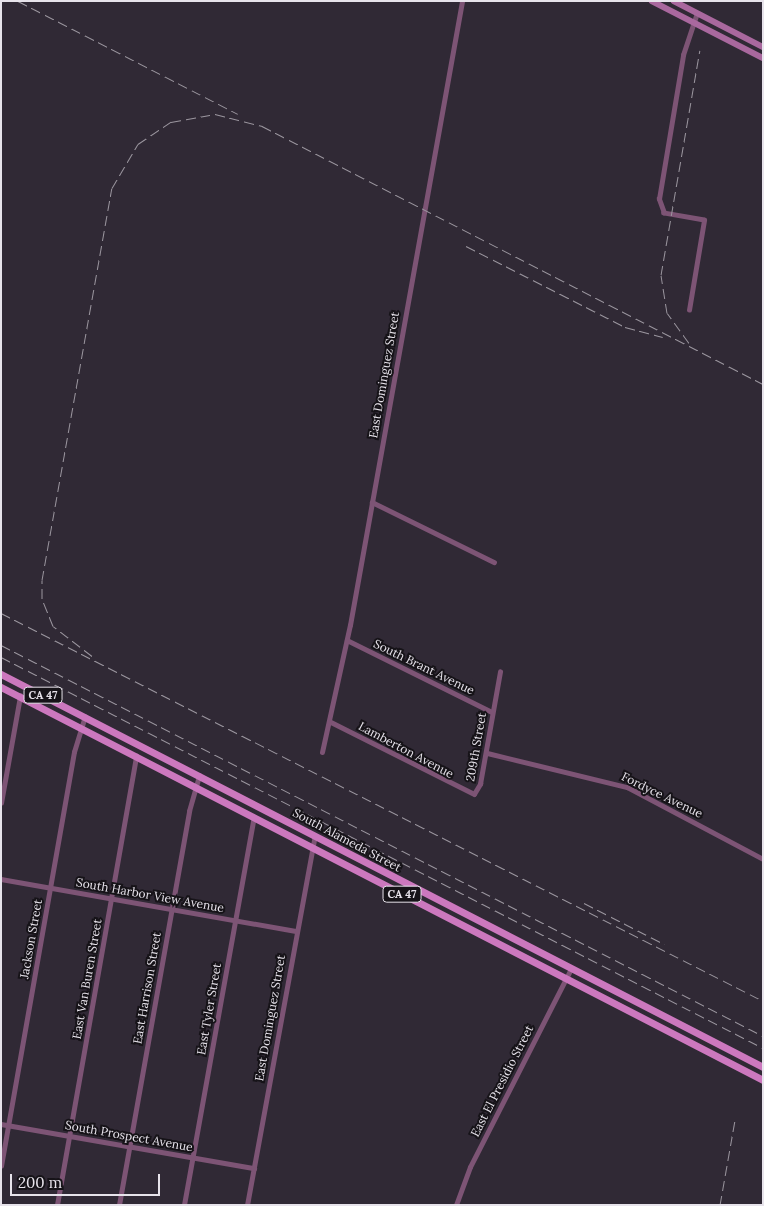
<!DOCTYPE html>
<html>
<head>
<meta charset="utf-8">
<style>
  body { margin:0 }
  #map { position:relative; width:764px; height:1206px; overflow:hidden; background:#302935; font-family:Lora,serif }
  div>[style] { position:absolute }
  .minor>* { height:4.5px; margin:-2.25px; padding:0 2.25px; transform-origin:2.25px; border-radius:2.25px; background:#7d5475 }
  .tertiary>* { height:5px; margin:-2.5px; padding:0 2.5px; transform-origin:2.5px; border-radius:2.5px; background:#7d5475 }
  .secondary>* { height:5.5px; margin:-2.75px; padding:0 2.75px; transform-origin:2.75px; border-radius:2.75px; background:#a9689e }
  .primary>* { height:7px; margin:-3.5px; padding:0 3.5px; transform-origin:3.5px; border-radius:3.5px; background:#cc78be }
  .rail>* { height:1px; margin-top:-0.5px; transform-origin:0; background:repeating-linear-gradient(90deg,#9b969f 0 10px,transparent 0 15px) }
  span { translate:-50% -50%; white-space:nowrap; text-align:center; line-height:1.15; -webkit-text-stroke:4px #161318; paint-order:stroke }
  .shield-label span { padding:1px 4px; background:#161318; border:1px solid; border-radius:4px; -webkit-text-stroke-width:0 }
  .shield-label { font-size:11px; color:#e7e3eb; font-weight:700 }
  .street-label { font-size:12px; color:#e7e3eb }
  .frame { position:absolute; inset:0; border:2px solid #e7e3eb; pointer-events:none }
  .scale { position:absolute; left:10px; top:1174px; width:150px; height:22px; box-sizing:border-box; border:2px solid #e7e3eb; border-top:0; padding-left:6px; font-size:15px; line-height:18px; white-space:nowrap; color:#e7e3eb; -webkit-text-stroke:4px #161318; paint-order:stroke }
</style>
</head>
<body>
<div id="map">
  <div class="minor">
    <div style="left:689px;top:310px;width:91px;rotate:-80.5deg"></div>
    <div style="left:704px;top:220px;width:41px;rotate:-170.1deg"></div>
    <div style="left:664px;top:213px;width:15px;rotate:-110deg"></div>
    <div style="left:659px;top:199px;width:146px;rotate:-80.5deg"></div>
    <div style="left:683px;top:55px;width:44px;rotate:-71.6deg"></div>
    <div style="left:372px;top:502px;width:136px;rotate:26.2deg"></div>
    <div style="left:347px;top:640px;width:162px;rotate:26.4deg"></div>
    <div style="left:331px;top:722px;width:160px;rotate:26.7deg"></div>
    <div style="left:474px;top:794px;width:12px;rotate:-59deg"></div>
    <div style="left:480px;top:784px;width:114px;rotate:-79.9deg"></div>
    <div style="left:1px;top:803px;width:109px;rotate:-79.9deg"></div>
    <div style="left:1px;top:879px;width:299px;rotate:10deg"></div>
    <div style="left:1px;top:1124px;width:257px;rotate:9.9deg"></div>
    <div style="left:1px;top:1166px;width:420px;rotate:-80deg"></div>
    <div style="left:74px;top:752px;width:37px;rotate:-73deg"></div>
    <div style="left:57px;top:1205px;width:456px;rotate:-80deg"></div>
    <div style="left:119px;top:1205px;width:400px;rotate:-79.9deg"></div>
    <div style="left:189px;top:811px;width:37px;rotate:-74deg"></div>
    <div style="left:184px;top:1205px;width:394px;rotate:-79.8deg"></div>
    <div style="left:456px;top:1205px;width:40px;rotate:-69.8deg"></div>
    <div style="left:470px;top:1167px;width:222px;rotate:-63deg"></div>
  </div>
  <div class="tertiary">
    <div style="left:322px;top:752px;width:130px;rotate:-77.6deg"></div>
    <div style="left:350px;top:625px;width:634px;rotate:-79.82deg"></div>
    <div style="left:487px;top:753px;width:144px;rotate:13.7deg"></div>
    <div style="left:627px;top:787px;width:154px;rotate:27.9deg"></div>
    <div style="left:247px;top:1205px;width:375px;rotate:-79.6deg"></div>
  </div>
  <div class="secondary">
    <div style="left:652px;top:1px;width:125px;rotate:27.2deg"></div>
    <div style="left:674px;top:1px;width:100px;rotate:27.3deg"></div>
  </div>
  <div class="primary">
    <div style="left:1px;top:674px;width:857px;rotate:27.28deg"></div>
    <div style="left:1px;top:687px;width:857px;rotate:27.28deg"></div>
  </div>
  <div class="rail">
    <div style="left:18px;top:1px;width:247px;rotate:27.2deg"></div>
    <div style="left:466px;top:246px;width:178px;rotate:27deg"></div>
    <div style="left:625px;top:327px;width:39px;rotate:15deg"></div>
    <div style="left:689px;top:343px;width:37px;rotate:-126deg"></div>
    <div style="left:667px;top:313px;width:38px;rotate:-99deg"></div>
    <div style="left:661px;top:275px;width:228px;rotate:-80.2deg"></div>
    <div style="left:1px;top:613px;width:855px;rotate:26.98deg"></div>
    <div style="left:1px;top:645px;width:856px;rotate:27.16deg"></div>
    <div style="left:92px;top:656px;width:49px;rotate:-142.4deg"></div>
    <div style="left:53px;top:626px;width:29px;rotate:-112deg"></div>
    <div style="left:42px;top:599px;width:19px;rotate:-90deg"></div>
    <div style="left:42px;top:580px;width:398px;rotate:-79.9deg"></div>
    <div style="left:112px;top:188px;width:51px;rotate:-59.4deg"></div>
    <div style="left:138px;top:144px;width:40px;rotate:-34deg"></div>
    <div style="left:171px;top:122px;width:45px;rotate:-10.3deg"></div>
    <div style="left:215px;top:114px;width:49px;rotate:14.3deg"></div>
    <div style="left:262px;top:126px;width:564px;rotate:27.25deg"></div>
    <div style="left:1px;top:657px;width:856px;rotate:27.16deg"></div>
    <div style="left:584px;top:903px;width:90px;rotate:27.1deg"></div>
    <div style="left:720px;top:1205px;width:86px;rotate:-80deg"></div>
  </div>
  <div class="shield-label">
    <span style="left:43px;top:695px">CA 47</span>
    <span style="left:402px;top:894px">CA 47</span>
  </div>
  <div class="street-label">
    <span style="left:384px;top:375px;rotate:-80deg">East Dominguez Street</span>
    <span style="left:424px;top:667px;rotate:26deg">South Brant Avenue</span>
    <span style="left:476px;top:747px;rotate:-80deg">209th Street</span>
    <span style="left:406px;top:750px;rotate:28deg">Lamberton Avenue</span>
    <span style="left:662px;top:795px;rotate:26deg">Fordyce Avenue</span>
    <span style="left:347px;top:840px;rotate:28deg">South Alameda Street</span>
    <span style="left:150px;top:895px;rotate:10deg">South Harbor View Avenue</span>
    <span style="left:31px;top:939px;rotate:-80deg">Jackson Street</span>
    <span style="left:87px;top:979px;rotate:-80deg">East Van Buren Street</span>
    <span style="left:147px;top:988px;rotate:-80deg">East Harrison Street</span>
    <span style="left:209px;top:1009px;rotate:-80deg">East Tyler Street</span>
    <span style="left:270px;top:1018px;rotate:-80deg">East Dominguez Street</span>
    <span style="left:502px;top:1081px;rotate:-63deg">East El Presidio Street</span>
    <span style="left:129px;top:1136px;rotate:10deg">South Prospect Avenue</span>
  </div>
  <div class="frame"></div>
  <div class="scale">200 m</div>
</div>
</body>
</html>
